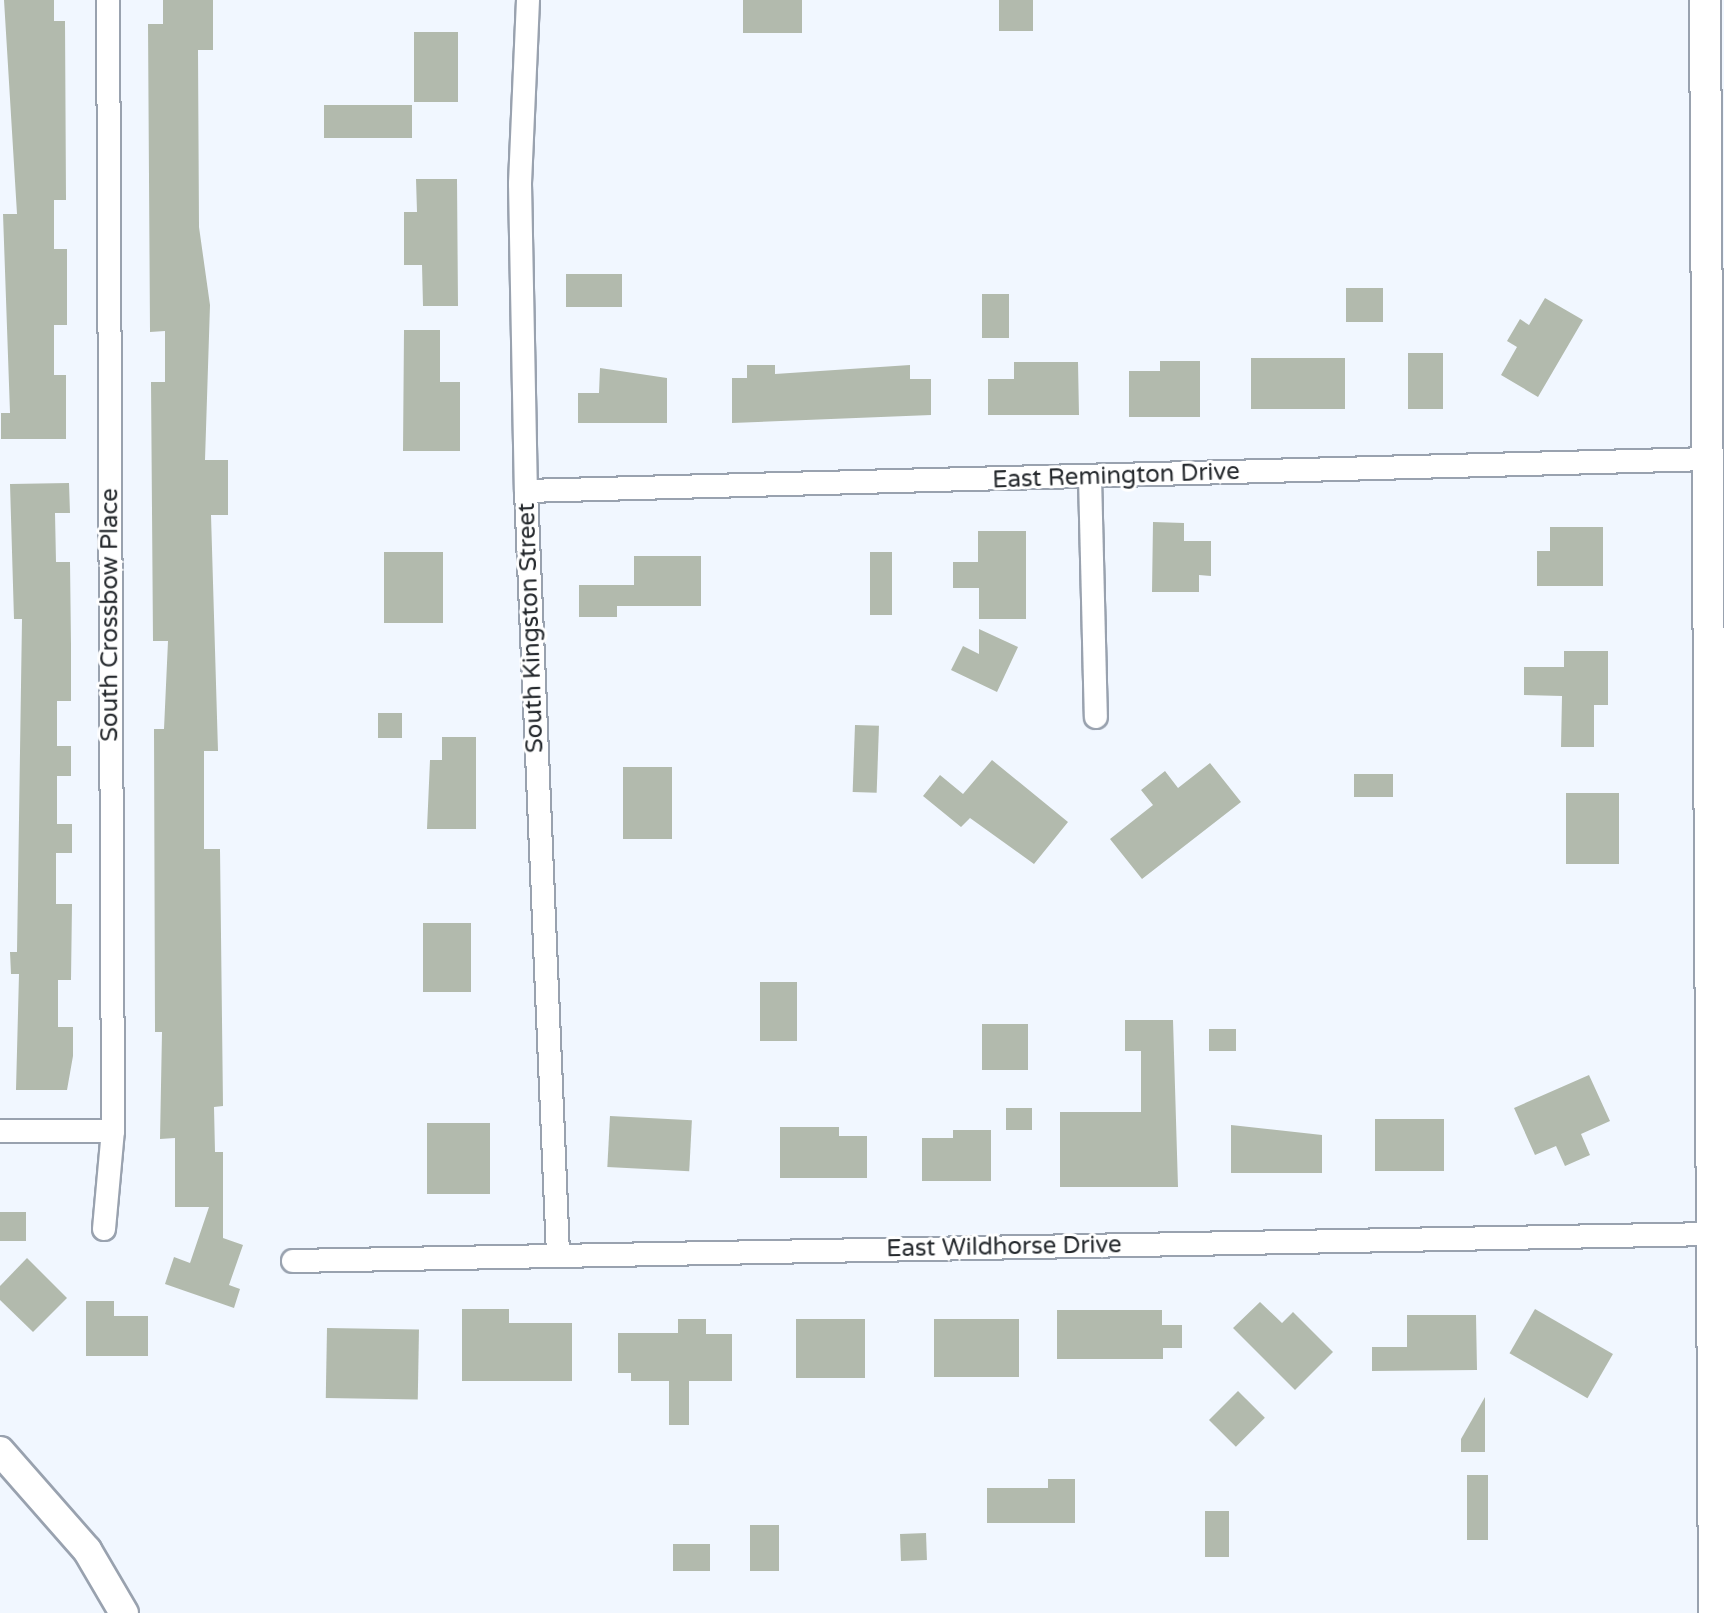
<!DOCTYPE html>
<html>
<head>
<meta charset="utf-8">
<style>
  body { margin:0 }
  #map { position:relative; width:1724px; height:1613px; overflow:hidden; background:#f1f7ff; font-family:"Varela Round",sans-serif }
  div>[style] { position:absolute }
  .building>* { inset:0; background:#b2baad; transform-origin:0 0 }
  .roads { filter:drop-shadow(2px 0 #99a2af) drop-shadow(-2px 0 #99a2af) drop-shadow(0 2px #99a2af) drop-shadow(0 -2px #99a2af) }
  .minor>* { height:22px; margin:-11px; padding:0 11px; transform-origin:11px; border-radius:11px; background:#fff }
  .tertiary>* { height:28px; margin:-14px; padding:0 14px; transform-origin:14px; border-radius:14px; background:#fff }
  .secondary>* { height:30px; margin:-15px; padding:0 15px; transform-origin:15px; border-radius:15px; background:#fff }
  span { translate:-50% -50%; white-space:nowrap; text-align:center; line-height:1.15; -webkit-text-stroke:6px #fff; paint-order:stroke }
  .street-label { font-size:24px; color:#25292d }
</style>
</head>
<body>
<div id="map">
  <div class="building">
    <div style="clip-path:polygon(4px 0,54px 0,54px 21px,65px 21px,66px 200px,54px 200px,54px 249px,67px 249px,67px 325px,54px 325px,54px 375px,66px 375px,66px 439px,1px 439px,1px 413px,10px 413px,3px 214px,17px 214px)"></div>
    <div style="clip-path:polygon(163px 0,213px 0,213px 50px,198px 50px,199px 227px,210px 305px,205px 460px,228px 460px,228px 515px,211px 515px,218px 751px,204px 751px,204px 849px,220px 849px,223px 1106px,214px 1107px,215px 1152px,223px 1152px,223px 1238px,243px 1245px,229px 1285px,240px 1289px,234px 1308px,165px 1284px,174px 1257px,190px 1263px,209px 1207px,175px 1207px,175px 1138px,160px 1139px,162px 1032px,155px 1032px,154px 729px,164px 729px,168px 641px,153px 641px,151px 382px,165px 382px,165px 331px,150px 332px,148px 24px,163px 24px)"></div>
    <div style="left:743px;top:0;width:59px;height:33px"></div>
    <div style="left:999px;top:0;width:34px;height:31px"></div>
    <div style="left:414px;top:32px;width:44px;height:70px"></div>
    <div style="left:324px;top:105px;width:88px;height:33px"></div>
    <div style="clip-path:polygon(416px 179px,457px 179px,458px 306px,423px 306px,422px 265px,404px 265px,404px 212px,417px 212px)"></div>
    <div style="left:566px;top:274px;width:56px;height:33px"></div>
    <div style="left:1346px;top:288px;width:37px;height:34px"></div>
    <div style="left:982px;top:294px;width:27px;height:44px"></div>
    <div style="clip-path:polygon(1545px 298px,1583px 320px,1538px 397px,1501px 375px,1517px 347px,1507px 341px,1520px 319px,1529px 325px)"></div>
    <div style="clip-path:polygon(404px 330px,440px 330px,440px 382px,460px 382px,460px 451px,403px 451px)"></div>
    <div style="left:1408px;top:353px;width:35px;height:56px"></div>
    <div style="left:1251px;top:358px;width:94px;height:51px"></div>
    <div style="clip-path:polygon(1160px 361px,1200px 361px,1200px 417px,1129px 417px,1129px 371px,1160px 371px)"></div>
    <div style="clip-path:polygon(1014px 362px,1078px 362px,1079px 415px,988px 415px,988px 379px,1014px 379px)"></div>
    <div style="clip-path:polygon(747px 365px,775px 365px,775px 374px,910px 365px,910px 379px,931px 379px,931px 415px,732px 423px,732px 378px,747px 378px)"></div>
    <div style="clip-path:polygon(600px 368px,667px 378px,667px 423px,578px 423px,578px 393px,599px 393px)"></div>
    <div style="clip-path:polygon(69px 483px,70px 513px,55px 513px,56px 562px,70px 562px,71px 645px,71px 701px,57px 701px,57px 746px,71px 746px,71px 776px,57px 776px,57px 824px,72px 824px,72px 853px,56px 853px,56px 904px,72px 904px,71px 980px,58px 980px,58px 1027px,73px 1027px,73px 1056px,67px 1090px,16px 1090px,19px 974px,11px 974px,10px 952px,17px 952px,22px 619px,14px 619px,10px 484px)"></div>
    <div style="clip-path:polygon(1153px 522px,1184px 523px,1184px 541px,1211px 541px,1211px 576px,1199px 575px,1199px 592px,1152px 592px)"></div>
    <div style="clip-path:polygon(1550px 527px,1603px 527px,1603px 586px,1537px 586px,1537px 551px,1550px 551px)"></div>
    <div style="clip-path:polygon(978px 531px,1026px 531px,1026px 619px,979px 619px,979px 588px,953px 588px,953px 562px,978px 562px)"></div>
    <div style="left:384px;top:552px;width:59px;height:71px"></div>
    <div style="left:870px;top:552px;width:22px;height:63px"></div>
    <div style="clip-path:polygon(634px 556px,701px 556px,701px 606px,617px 606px,617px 617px,579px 617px,579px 585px,634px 585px)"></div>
    <div style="clip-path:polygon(979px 629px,1018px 647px,997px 692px,951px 670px,963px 646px,979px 654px)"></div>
    <div style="clip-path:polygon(1564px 651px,1608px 651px,1608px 705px,1594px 705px,1594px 747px,1561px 747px,1562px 696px,1524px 695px,1524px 667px,1564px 667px)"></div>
    <div style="left:378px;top:713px;width:24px;height:25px"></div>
    <div style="left:855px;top:725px;width:24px;height:67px;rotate:2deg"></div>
    <div style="clip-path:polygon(442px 737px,476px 737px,476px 829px,427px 829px,430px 760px,442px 760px)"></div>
    <div style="clip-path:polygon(992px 760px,1068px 822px,1034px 864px,970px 818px,961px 827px,923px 796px,940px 775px,963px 794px)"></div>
    <div style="clip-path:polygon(1210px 763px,1241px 802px,1142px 879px,1110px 839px,1153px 805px,1141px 790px,1165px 771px,1178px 788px)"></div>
    <div style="left:623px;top:767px;width:49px;height:72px"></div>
    <div style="left:1354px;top:774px;width:39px;height:23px"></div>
    <div style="left:1566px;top:793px;width:53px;height:71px"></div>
    <div style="left:423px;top:923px;width:48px;height:69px"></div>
    <div style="left:760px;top:982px;width:37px;height:59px"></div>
    <div style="clip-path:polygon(1125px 1020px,1173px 1020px,1178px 1187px,1060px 1187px,1060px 1112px,1141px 1112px,1141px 1051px,1125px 1051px)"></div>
    <div style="left:982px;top:1024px;width:46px;height:46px"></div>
    <div style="left:1209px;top:1029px;width:27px;height:22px"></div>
    <div style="clip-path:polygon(1589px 1075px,1610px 1121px,1581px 1134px,1590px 1155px,1565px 1166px,1556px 1146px,1535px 1155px,1514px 1108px)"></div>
    <div style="left:1006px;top:1108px;width:26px;height:22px"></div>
    <div style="left:610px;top:1116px;width:82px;height:51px;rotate:3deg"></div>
    <div style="left:1375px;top:1119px;width:69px;height:52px"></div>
    <div style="left:427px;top:1123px;width:63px;height:71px"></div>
    <div style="clip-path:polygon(1231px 1125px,1322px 1135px,1322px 1173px,1231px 1173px)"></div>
    <div style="clip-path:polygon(780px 1127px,839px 1127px,839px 1136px,867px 1136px,867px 1178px,780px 1178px)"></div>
    <div style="clip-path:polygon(953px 1130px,991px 1130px,991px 1181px,922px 1181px,922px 1138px,953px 1138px)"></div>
    <div style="left:0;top:1212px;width:26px;height:29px"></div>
    <div style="clip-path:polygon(27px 1258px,67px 1298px,33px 1332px,0 1300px,0 1286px)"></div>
    <div style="clip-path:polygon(86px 1301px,114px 1301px,114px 1316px,148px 1316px,148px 1356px,86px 1356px)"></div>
    <div style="clip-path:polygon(1260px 1302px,1282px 1323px,1293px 1312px,1333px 1352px,1295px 1390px,1233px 1328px)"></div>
    <div style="clip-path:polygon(462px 1309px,509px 1309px,509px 1323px,572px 1323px,572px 1381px,462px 1381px)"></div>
    <div style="left:1535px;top:1309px;width:90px;height:51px;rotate:30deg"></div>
    <div style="clip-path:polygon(1057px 1310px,1162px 1310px,1162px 1325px,1182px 1325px,1182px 1348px,1163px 1348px,1163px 1359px,1057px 1359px)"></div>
    <div style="clip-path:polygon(1407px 1315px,1476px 1315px,1477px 1370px,1372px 1371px,1372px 1347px,1407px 1347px)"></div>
    <div style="clip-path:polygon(678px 1319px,706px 1319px,706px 1334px,732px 1334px,732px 1381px,689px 1381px,689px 1425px,669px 1425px,669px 1381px,631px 1381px,631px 1373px,618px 1373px,618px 1333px,678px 1333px)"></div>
    <div style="left:796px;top:1319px;width:69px;height:59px"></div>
    <div style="left:934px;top:1319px;width:85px;height:58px"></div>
    <div style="left:327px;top:1328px;width:92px;height:70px;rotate:1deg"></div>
    <div style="left:1238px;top:1391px;width:38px;height:41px;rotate:45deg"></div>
    <div style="clip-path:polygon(1485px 1397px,1485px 1452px,1461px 1452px,1461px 1439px)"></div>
    <div style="left:1467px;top:1475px;width:21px;height:65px"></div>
    <div style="clip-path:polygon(1048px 1479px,1075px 1479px,1075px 1523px,987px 1523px,987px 1488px,1048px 1488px)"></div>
    <div style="left:1229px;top:1511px;width:46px;height:24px;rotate:90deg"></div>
    <div style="left:750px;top:1525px;width:29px;height:46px"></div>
    <div style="left:926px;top:1533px;width:27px;height:26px;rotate:88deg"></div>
    <div style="left:673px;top:1544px;width:37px;height:27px"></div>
  </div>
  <div class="roads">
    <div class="minor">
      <div style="left:528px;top:0;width:184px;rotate:92.5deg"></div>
      <div style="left:520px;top:184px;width:307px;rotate:88.9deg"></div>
      <div style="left:526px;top:491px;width:765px;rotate:87.6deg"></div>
      <div style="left:1090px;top:477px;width:240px;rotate:88.6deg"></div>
      <div style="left:526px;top:491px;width:1180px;rotate:-1.55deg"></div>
      <div style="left:0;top:1131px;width:113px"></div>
      <div style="left:104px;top:1229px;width:98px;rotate:-84.8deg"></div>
      <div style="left:113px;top:1131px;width:1131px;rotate:-90.25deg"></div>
      <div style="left:293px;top:1261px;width:1422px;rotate:-1.09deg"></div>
    </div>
    <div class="tertiary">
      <div style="left:0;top:1451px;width:132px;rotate:48.7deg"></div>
      <div style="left:87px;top:1550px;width:73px;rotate:59.6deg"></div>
    </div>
    <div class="secondary">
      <div style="left:1705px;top:0;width:1613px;rotate:89.68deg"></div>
    </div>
  </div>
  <div class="street-label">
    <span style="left:1116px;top:476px;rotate:-2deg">East Remington Drive</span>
    <span style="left:110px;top:615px;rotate:-90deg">South Crossbow Place</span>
    <span style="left:531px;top:628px;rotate:-92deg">South Kingston Street</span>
    <span style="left:1004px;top:1247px;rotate:-1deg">East Wildhorse Drive</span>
  </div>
</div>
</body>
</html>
